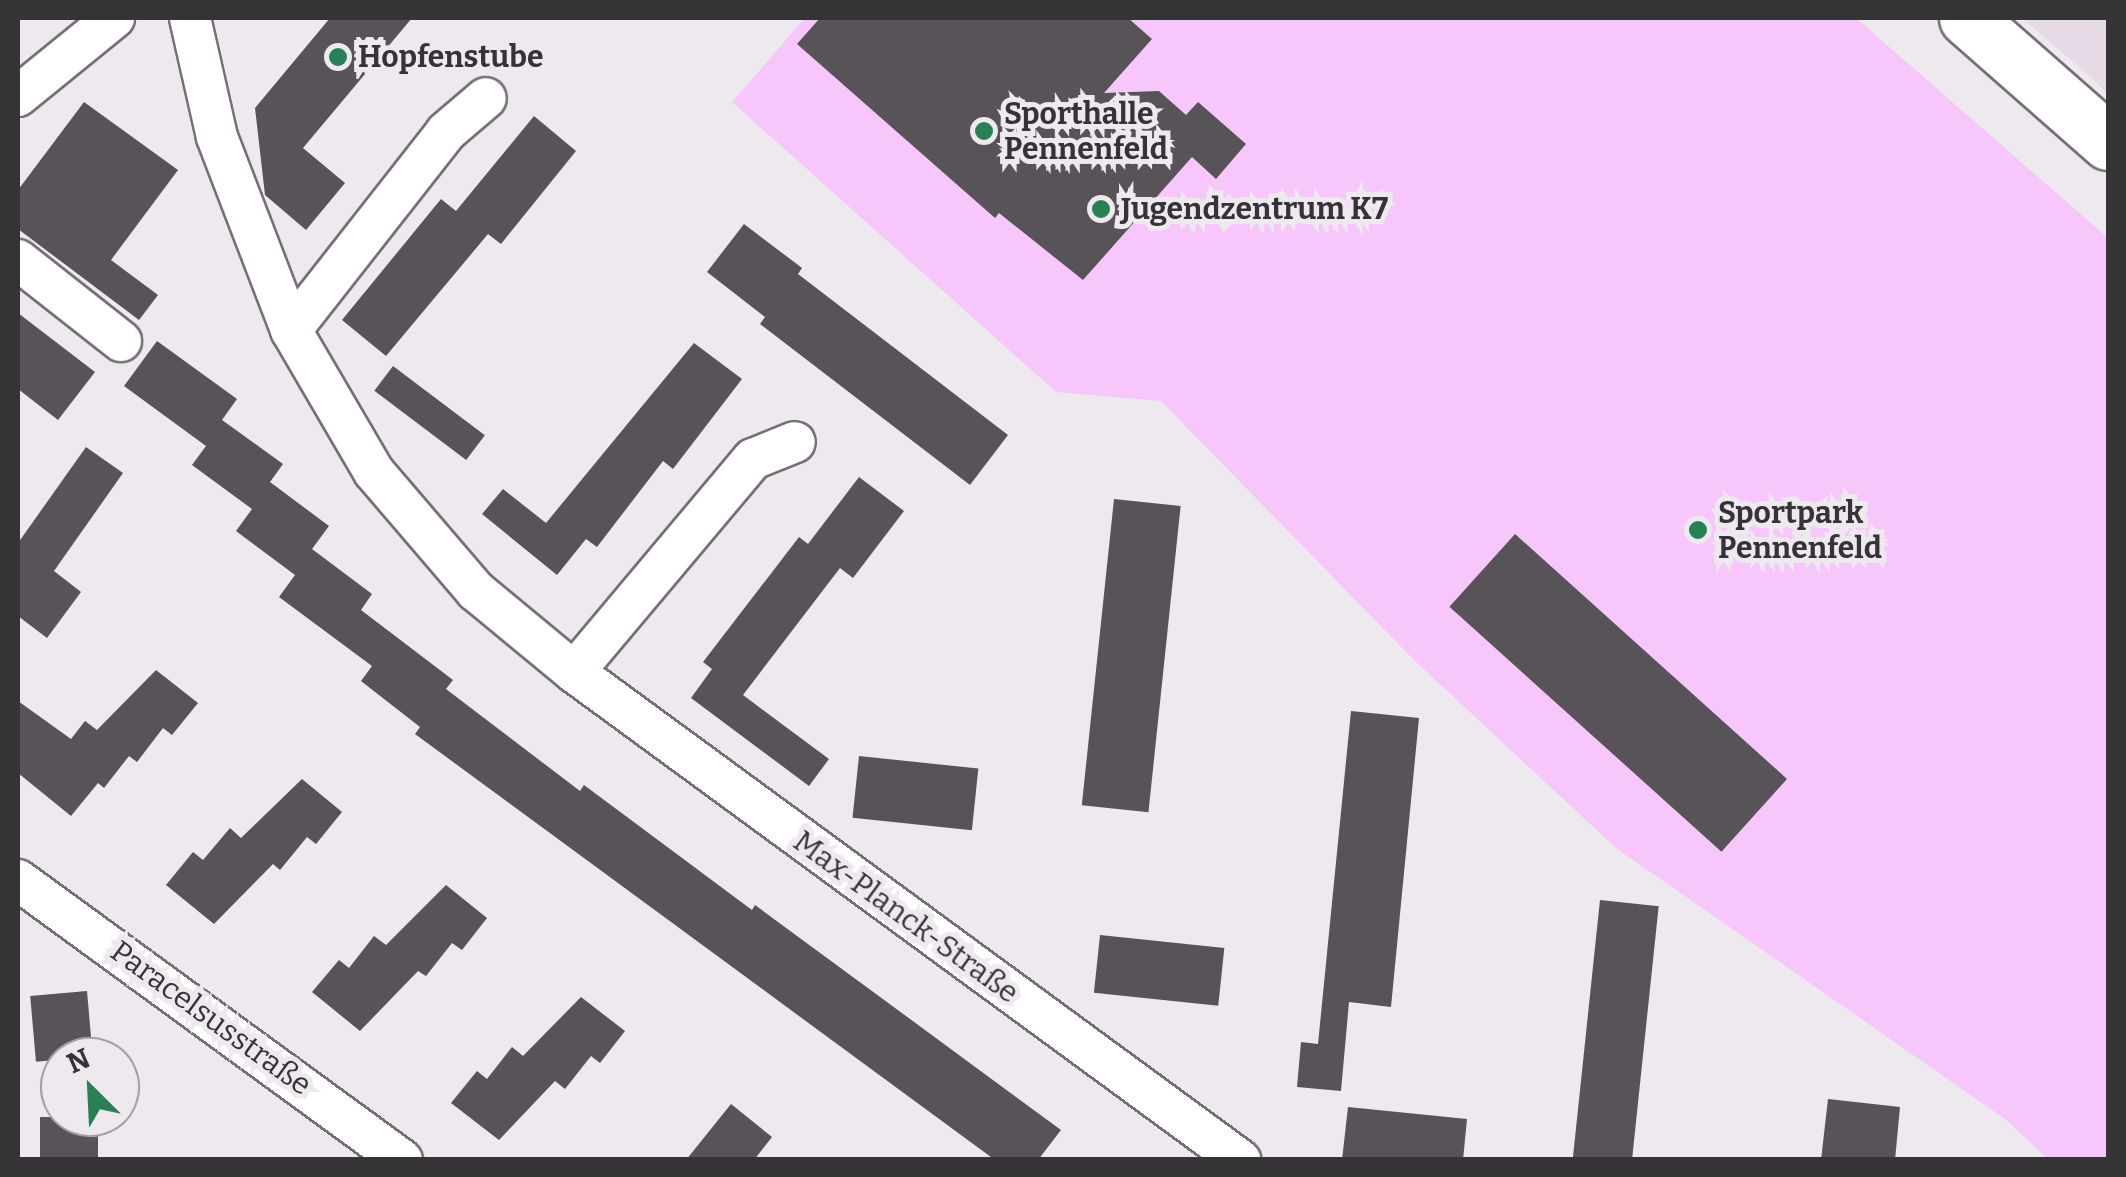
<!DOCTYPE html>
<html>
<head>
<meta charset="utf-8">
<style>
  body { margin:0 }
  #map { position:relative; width:2126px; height:1177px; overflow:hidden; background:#eee8ef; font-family:Bitter,serif }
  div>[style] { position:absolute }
  .built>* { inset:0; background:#e6dae7 }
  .green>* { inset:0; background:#f7c6fb }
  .building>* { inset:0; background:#585359; transform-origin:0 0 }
  .roads { filter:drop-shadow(2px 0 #767076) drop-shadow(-2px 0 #767076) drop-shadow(0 2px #767076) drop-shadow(0 -2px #767076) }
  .street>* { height:40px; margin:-20px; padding:0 20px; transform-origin:20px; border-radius:20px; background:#fff }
  .secondary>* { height:55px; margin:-27.5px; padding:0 27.5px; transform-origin:27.5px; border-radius:27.5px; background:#fff }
  .dots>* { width:28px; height:28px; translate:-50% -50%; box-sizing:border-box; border:5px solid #eee8ef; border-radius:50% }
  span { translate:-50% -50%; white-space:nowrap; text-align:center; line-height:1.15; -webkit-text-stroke:10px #eee8ef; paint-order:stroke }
  .poi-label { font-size:30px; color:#353335; font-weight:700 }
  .left { translate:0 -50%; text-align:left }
  .street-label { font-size:30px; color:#353335 }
  .frame { position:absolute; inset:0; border:20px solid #353335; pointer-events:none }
  .north { position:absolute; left:40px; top:1037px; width:100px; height:100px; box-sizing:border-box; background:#eee8ef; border:2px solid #a4a0a5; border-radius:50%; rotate:336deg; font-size:28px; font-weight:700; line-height:40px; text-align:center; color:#353335 }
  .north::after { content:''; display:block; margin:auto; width:35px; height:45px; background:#298054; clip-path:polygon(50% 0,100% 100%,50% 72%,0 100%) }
</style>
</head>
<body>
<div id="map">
  <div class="built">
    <div style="clip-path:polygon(2022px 18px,2108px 18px,2108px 94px,2087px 74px)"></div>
  </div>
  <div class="green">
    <div style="clip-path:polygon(805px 18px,1856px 18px,2108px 238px,2108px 1159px,2048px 1159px,2005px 1119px,1616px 848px,1414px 660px,1161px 401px,1056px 392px,732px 102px)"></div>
  </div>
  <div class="building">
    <div style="clip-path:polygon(330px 18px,412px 18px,303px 148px,345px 183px,306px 230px,265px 195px,255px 108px)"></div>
    <div style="clip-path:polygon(820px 18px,1128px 18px,1152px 39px,1104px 93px,1159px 91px,1186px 115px,1198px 102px,1246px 144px,1216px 179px,1192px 157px,1083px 280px,999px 213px,995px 218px,797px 44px)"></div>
    <div style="clip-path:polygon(84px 102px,178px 170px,111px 260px,158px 295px,139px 320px,18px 229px,18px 190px)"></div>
    <div style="clip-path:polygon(534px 116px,576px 151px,501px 244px,488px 234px,386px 356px,342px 320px,441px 199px,456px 211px)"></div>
    <div style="clip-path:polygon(744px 224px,802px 268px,798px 274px,1008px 435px,970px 485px,760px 324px,765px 317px,707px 272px)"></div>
    <div style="clip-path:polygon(18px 313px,95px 372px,58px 420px,18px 389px)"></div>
    <div style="clip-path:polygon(157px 341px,237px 399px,222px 420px,283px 464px,270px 482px,329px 526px,312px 549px,372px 594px,361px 610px,453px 680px,446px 689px,580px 791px,584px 785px,752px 910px,755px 905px,1061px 1130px,1038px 1160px,995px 1160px,415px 734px,420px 727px,361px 681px,372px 666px,279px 597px,295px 575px,236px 531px,252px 509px,192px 465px,206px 446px,124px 386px)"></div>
    <div style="clip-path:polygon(694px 343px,742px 379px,673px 469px,663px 461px,597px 547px,586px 539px,557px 575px,482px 514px,503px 489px,546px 523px)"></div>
    <div style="left:393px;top:366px;width:115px;height:31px;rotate:37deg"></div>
    <div style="clip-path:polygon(86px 447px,123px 473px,54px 571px,81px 592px,47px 638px,18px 616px,18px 543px)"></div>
    <div style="clip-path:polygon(859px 477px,904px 511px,853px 578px,840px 568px,743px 695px,829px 759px,809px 786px,691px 698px,712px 669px,703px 662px,799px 537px,808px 544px)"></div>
    <div style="left:1114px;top:499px;width:67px;height:308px;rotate:6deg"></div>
    <div style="left:1515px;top:534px;width:366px;height:98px;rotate:42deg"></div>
    <div style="clip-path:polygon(156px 670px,198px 703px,172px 735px,163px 728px,137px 762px,129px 756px,104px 788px,98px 783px,71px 816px,18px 773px,18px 701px,71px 739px,85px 721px,97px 730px)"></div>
    <div style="clip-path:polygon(1351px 711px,1419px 718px,1391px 1007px,1349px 1002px,1341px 1091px,1297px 1087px,1301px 1042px,1318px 1044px)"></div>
    <div style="left:859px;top:756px;width:120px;height:62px;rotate:6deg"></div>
    <div style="clip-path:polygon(302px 779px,342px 812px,316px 844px,307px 837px,280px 870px,273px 864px,214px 924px,166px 885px,193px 852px,203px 860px,230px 828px,241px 838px)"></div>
    <div style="clip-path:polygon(446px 885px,487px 918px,462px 950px,452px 943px,426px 976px,418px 971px,360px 1031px,312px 992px,339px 960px,349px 968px,374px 936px,386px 945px)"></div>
    <div style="left:1600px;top:900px;width:59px;height:261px;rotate:6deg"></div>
    <div style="left:1100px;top:935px;width:125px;height:58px;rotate:6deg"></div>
    <div style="left:87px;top:991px;width:66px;height:57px;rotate:85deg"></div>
    <div style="clip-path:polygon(581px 997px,625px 1031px,600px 1063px,591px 1056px,565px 1089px,555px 1081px,499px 1140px,451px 1103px,477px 1071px,487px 1079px,512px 1047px,523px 1056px)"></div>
    <div style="clip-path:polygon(1828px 1099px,1900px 1107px,1895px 1160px,1821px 1160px)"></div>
    <div style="clip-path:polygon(731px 1104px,772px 1137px,754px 1160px,686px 1160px)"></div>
    <div style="clip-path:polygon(1348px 1107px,1467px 1119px,1463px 1160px,1342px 1160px)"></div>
    <div style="left:40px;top:1117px;width:58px;height:43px"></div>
  </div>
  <div class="roads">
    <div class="street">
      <div style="left:190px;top:18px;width:122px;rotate:77.2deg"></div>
      <div style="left:217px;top:137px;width:207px;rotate:69deg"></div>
      <div style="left:291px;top:330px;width:164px;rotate:59.7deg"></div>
      <div style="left:374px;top:472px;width:157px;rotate:49.4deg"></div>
      <div style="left:476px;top:591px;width:127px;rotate:39.6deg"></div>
      <div style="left:574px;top:672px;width:826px;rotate:36.23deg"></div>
      <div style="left:18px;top:96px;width:124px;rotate:-39.1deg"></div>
      <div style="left:18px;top:260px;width:131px;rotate:38.2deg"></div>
      <div style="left:291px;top:330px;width:251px;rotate:-51.9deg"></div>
      <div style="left:446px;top:132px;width:52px;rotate:-40.4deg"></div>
      <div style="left:574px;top:672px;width:278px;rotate:-50deg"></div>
      <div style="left:753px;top:459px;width:45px;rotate:-22deg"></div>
      <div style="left:18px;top:880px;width:475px;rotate:36.1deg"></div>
    </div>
    <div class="secondary">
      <div style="left:1967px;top:18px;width:188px;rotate:41.3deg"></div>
    </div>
  </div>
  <div class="dots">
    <div style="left:338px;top:57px;background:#298054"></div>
    <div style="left:984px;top:131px;background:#298054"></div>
    <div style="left:1101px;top:209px;background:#298054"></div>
    <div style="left:1698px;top:530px;background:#298054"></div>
  </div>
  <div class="poi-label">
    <span class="left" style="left:358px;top:57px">Hopfenstube</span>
    <span class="left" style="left:1004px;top:131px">Sporthalle<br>Pennenfeld</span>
    <span class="left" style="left:1121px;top:209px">Jugendzentrum K7</span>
    <span class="left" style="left:1718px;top:530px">Sportpark<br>Pennenfeld</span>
  </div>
  <div class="street-label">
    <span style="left:906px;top:917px;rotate:36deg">Max-Planck-Straße</span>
    <span style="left:211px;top:1018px;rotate:36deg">Paracelsusstraße</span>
  </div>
  <div class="frame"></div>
  <div class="north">N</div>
</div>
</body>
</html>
